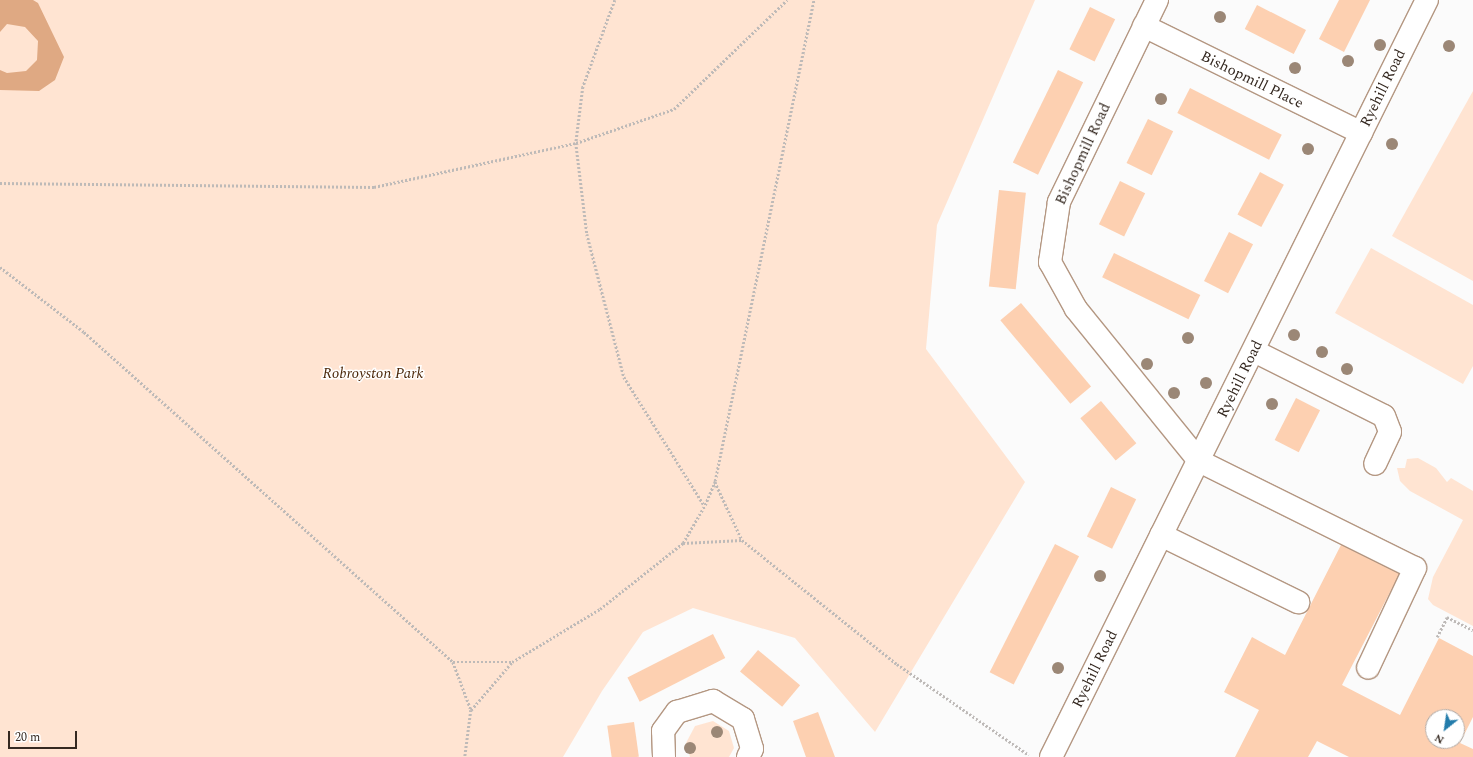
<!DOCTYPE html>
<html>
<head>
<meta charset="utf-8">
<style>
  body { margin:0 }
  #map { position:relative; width:1473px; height:757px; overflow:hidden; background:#fbfbfb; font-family:Spectral,serif }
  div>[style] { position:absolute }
  .green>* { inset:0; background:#ffe4d2 }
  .water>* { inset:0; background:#dfa983 }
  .building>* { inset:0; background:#fdd0b1; transform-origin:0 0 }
  .path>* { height:2.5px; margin-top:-1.25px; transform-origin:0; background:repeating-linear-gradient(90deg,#bebab8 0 2px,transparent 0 4px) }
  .roads { filter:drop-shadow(1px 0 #b49782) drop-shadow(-1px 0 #b49782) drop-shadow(0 1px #b49782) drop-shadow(0 -1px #b49782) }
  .minor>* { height:22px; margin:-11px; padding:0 11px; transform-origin:11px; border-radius:11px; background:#fff }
  .trees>* { width:12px; height:12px; margin:-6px; border-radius:50%; background:#9b8776 }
  span { translate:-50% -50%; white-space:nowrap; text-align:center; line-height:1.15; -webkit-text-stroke:3px #fff; paint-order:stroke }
  .street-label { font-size:15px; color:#352921 }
  .park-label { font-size:15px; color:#4c280a; font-style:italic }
  .north { position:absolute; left:1425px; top:709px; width:40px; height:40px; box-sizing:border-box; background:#fff; border:1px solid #aea9a6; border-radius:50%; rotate:210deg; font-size:11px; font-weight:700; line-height:16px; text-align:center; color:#352921 }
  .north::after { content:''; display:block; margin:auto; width:14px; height:18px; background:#237cab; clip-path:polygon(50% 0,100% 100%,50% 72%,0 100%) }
  .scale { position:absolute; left:8px; top:731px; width:69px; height:18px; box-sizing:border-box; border:2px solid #352921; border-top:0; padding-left:5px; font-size:12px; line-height:14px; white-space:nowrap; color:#352921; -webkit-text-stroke:3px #fff; paint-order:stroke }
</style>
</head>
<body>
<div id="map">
  <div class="green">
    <div style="clip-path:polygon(0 0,1035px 0,937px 225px,926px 349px,1025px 482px,875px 732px,795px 638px,693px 608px,643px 632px,602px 691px,563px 757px,0 757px)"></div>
    <div style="clip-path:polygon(1473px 91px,1473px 281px,1392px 236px)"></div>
    <div style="clip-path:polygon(1371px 248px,1473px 305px,1473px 366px,1463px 384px,1335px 313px)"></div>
    <div style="clip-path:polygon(1418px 458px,1436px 468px,1447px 482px,1451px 478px,1473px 491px,1473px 626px,1433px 605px,1428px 599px,1433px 577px,1463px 520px,1410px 491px,1400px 481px,1397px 468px,1405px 468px,1407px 459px)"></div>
    <div style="clip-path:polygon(713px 721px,729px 731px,734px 748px,729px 757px,690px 757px,686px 743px,695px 726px)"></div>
  </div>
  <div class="water">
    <div style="clip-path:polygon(0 0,33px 0,38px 3px,64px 57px,55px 80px,39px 91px,0 90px,0 70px,7px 73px,26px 71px,37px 60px,38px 41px,25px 27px,7px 24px,0 32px)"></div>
  </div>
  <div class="building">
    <div style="clip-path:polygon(1339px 0,1370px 0,1344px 52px,1319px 39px)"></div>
    <div style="left:1257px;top:5px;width:55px;height:27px;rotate:27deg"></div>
    <div style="left:1090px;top:7px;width:28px;height:47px;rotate:26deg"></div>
    <div style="left:1058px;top:70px;width:28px;height:103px;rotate:26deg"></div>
    <div style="left:1190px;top:88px;width:103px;height:28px;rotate:27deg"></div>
    <div style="left:1148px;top:119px;width:28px;height:49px;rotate:26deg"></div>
    <div style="left:1260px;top:172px;width:27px;height:48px;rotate:28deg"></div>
    <div style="left:1120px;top:181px;width:28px;height:48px;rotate:26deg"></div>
    <div style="left:999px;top:190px;width:27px;height:97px;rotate:6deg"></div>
    <div style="left:1229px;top:232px;width:27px;height:55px;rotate:27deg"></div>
    <div style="left:1114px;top:253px;width:96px;height:27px;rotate:26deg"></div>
    <div style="left:1021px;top:303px;width:109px;height:27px;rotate:50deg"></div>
    <div style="left:1296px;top:398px;width:27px;height:47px;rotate:27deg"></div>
    <div style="left:1101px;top:401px;width:55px;height:27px;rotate:50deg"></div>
    <div style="left:1111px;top:487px;width:28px;height:55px;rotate:26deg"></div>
    <div style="clip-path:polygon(evenodd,1344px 539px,1402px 569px,1342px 685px,1400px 715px,1439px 638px,1473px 656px,1473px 717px,1460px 743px,1473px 749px,1473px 757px,1349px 757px,1317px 741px,1308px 757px,1235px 757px,1259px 710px,1224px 692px,1252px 637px,1285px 655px,1344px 539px,1433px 717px,1457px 717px,1457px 741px,1433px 741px,1433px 717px)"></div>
    <div style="left:1055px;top:544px;width:27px;height:144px;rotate:27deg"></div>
    <div style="left:713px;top:634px;width:27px;height:96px;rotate:63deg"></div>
    <div style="left:758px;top:650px;width:55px;height:28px;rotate:40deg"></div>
    <div style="clip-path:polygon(818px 712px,835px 757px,806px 757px,793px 721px)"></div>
    <div style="left:634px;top:722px;width:35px;height:27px;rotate:82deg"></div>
  </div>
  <div class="path">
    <div style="left:615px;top:0;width:93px;rotate:110.2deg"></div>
    <div style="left:583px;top:87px;width:56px;rotate:97.1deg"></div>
    <div style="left:576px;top:143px;width:92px;rotate:83.1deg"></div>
    <div style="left:587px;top:234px;width:148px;rotate:75.5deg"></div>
    <div style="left:624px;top:377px;width:151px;rotate:58deg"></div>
    <div style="left:0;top:183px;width:374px;rotate:0.6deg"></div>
    <div style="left:374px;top:187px;width:207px;rotate:-12.3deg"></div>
    <div style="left:576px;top:143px;width:104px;rotate:-19.1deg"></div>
    <div style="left:674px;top:109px;width:157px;rotate:-44deg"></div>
    <div style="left:0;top:267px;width:106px;rotate:37.7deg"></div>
    <div style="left:84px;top:332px;width:495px;rotate:41.8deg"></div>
    <div style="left:453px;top:662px;width:51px;rotate:69.4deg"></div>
    <div style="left:471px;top:710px;width:47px;rotate:97.3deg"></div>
    <div style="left:715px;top:482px;width:64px;rotate:65deg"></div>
    <div style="left:742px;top:540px;width:198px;rotate:38.7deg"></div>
    <div style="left:897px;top:664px;width:160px;rotate:34.6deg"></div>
    <div style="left:683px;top:543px;width:59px;rotate:-2.9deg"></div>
    <div style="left:1437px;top:637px;width:22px;rotate:-63deg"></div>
    <div style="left:1447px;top:617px;width:29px;rotate:27deg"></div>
    <div style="left:453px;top:662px;width:58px"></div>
    <div style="left:471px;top:710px;width:63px;rotate:-49.5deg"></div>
    <div style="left:512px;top:662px;width:103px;rotate:-31.1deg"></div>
    <div style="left:600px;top:609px;width:106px;rotate:-38.5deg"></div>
    <div style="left:683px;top:543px;width:44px;rotate:-59.9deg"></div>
    <div style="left:705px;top:505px;width:26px;rotate:-67deg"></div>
    <div style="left:715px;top:481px;width:491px;rotate:-78.4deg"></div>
  </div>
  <div class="roads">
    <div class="minor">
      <div style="left:1157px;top:0;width:225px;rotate:115.9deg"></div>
      <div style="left:1059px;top:202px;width:61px;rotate:98.5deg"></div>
      <div style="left:1050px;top:262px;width:54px;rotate:61deg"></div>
      <div style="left:1076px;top:309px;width:196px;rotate:51deg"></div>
      <div style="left:1199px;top:461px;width:241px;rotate:26.4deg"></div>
      <div style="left:1415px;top:568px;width:110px;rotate:115.2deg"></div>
      <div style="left:1144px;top:26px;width:242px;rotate:26.2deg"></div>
      <div style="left:1254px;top:351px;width:145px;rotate:26.6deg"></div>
      <div style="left:1384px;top:416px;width:17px;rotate:69deg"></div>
      <div style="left:1390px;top:432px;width:35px;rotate:115deg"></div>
      <div style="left:1161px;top:535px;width:153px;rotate:26.1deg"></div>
      <div style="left:664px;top:757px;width:26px;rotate:-92deg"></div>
      <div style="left:663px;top:731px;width:24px;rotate:-54deg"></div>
      <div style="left:677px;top:712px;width:38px;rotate:-17deg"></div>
      <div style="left:713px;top:701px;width:35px;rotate:31deg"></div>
      <div style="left:743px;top:719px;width:31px;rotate:73deg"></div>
      <div style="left:752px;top:749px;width:9px;rotate:117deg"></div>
      <div style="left:1051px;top:757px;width:845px;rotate:-63.59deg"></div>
    </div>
  </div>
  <div class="trees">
    <div style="left:1220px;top:17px"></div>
    <div style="left:1380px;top:45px"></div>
    <div style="left:1449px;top:46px"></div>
    <div style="left:1348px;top:61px"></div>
    <div style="left:1295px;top:68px"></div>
    <div style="left:1161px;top:99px"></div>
    <div style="left:1392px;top:144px"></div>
    <div style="left:1308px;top:149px"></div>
    <div style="left:1294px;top:335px"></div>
    <div style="left:1188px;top:338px"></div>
    <div style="left:1322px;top:352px"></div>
    <div style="left:1147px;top:364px"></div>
    <div style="left:1347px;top:369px"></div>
    <div style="left:1206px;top:383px"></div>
    <div style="left:1174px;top:393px"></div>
    <div style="left:1272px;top:404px"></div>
    <div style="left:1100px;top:576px"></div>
    <div style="left:1058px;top:668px"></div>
    <div style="left:717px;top:732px"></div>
    <div style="left:690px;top:748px"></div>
  </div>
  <div class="street-label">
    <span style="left:1252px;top:80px;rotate:26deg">Bishopmill Place</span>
    <span style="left:1383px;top:88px;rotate:-64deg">Ryehill Road</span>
    <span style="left:1083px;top:154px;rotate:-65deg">Bishopmill Road</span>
    <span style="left:1240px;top:379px;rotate:-64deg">Ryehill Road</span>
    <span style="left:1095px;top:669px;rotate:-64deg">Ryehill Road</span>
  </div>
  <div class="park-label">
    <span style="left:373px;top:374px">Robroyston Park</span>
  </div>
  <div class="north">N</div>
  <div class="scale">20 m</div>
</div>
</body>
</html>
